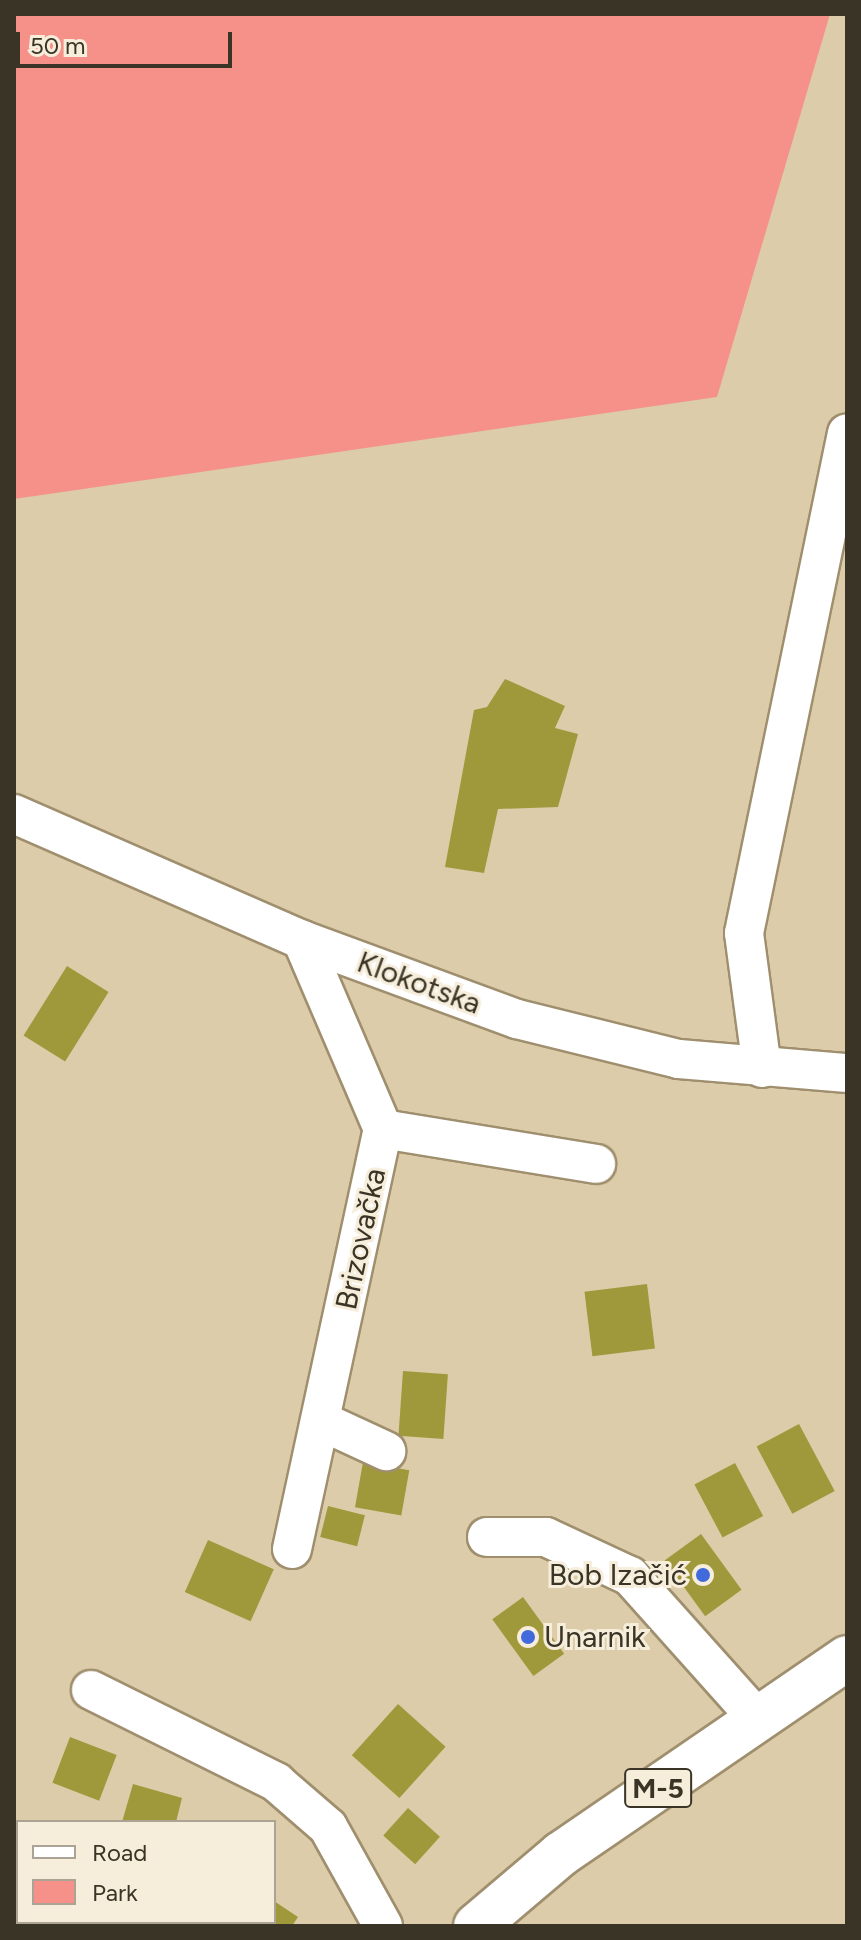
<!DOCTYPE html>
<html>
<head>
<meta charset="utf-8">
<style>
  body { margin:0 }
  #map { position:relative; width:861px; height:1940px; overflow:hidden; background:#dccca9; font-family:Figtree,sans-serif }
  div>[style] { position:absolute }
  .green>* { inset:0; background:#f59189 }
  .building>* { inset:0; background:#9f993b; transform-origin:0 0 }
  .roads { filter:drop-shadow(2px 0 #9f8f6e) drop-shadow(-2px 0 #9f8f6e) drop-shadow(0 2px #9f8f6e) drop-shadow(0 -2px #9f8f6e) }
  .minor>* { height:38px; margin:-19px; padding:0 19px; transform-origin:19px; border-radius:19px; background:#fff }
  .major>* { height:44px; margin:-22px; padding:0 22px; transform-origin:22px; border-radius:22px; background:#fff }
  .dots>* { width:22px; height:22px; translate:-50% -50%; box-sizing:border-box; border:4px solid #f6eddb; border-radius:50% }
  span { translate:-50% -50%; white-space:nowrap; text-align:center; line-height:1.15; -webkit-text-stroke:6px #f6eddb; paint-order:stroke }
  .shield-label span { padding:2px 6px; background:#f6eddb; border:2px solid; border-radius:6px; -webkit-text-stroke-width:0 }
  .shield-label { font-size:28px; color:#3a3426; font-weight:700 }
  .street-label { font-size:30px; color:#3a3426 }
  .poi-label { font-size:30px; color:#3a3426 }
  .right { translate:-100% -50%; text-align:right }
  .left { translate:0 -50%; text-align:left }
  .frame { position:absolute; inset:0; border:16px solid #3a3426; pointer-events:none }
  .legend { position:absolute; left:16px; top:1820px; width:260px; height:104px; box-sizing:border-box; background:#f6eddb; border:2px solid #aba393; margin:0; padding:10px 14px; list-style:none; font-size:24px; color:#3a3426 }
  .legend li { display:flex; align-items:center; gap:16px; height:40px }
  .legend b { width:40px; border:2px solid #aba393 }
  .scale { position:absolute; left:16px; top:32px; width:216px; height:36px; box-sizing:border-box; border:4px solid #3a3426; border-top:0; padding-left:10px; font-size:24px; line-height:28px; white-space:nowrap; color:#3a3426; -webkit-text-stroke:6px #f6eddb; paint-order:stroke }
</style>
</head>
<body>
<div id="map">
  <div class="green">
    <div style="clip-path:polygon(14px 14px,830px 14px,717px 397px,14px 499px)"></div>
  </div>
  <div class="building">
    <div style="clip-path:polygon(505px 679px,565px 706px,555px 728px,578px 734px,558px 807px,498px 809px,484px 873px,445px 867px,474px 710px,487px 707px)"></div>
    <div style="left:67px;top:966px;width:49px;height:82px;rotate:32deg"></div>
    <div style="left:647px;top:1284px;width:65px;height:63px;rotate:83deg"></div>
    <div style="left:403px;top:1371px;width:45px;height:65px;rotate:4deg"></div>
    <div style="left:799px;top:1424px;width:76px;height:48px;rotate:62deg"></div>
    <div style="left:363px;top:1462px;width:47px;height:46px;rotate:10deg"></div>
    <div style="left:735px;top:1463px;width:60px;height:46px;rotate:62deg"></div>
    <div style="left:328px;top:1506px;width:38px;height:32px;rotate:14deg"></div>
    <div style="left:701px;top:1534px;width:69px;height:45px;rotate:54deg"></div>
    <div style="left:208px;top:1540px;width:72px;height:57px;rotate:24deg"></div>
    <div style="left:523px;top:1597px;width:70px;height:38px;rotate:54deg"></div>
    <div style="left:398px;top:1704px;width:64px;height:69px;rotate:42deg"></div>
    <div style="left:70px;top:1737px;width:50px;height:49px;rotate:21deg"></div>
    <div style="clip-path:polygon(133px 1784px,182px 1798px,176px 1822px,122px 1822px)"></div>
    <div style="left:408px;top:1808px;width:43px;height:37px;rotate:42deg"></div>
    <div style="clip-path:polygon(274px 1901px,298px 1917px,292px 1926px,228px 1926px,274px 1922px)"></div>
  </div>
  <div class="roads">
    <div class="minor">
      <div style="left:14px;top:814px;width:314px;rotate:23.6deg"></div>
      <div style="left:302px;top:940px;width:229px;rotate:20.2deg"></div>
      <div style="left:517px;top:1019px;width:167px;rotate:13.9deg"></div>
      <div style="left:679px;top:1059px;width:169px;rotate:4.8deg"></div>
      <div style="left:762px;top:1068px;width:136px;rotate:-97.6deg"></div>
      <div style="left:744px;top:933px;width:510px;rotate:-78.36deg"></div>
      <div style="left:383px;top:1129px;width:216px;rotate:9.3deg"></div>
      <div style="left:321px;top:1421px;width:72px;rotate:24.8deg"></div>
      <div style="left:487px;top:1537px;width:59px"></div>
      <div style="left:546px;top:1537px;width:93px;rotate:24.9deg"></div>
      <div style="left:630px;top:1576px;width:192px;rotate:48.2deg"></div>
      <div style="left:292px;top:1549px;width:430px;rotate:-77.8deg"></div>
      <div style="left:383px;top:1129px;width:206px;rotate:-113.2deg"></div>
      <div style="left:91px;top:1690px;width:207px;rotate:26.4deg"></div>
      <div style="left:276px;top:1782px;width:69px;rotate:40.9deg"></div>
      <div style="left:328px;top:1827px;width:113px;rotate:60.9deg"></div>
    </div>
    <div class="major">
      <div style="left:476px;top:1926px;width:111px;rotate:-40.3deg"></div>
      <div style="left:561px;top:1854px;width:347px;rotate:-34.4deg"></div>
    </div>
  </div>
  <div class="dots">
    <div style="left:703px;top:1575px;background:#416bdc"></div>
    <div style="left:528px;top:1637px;background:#416bdc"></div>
  </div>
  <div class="shield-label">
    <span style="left:658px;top:1788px">M-5</span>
  </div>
  <div class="street-label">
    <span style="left:419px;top:983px;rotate:20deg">Klokotska</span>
    <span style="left:361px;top:1239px;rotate:-78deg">Brizovačka</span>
  </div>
  <div class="poi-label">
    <span class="right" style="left:687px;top:1575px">Bob Izačić</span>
    <span class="left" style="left:544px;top:1637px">Unarnik</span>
  </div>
  <div class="frame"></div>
  <ul class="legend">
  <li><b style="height:10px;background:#fff"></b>Road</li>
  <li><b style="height:22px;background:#f59189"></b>Park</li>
  </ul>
  <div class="scale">50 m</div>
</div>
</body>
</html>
